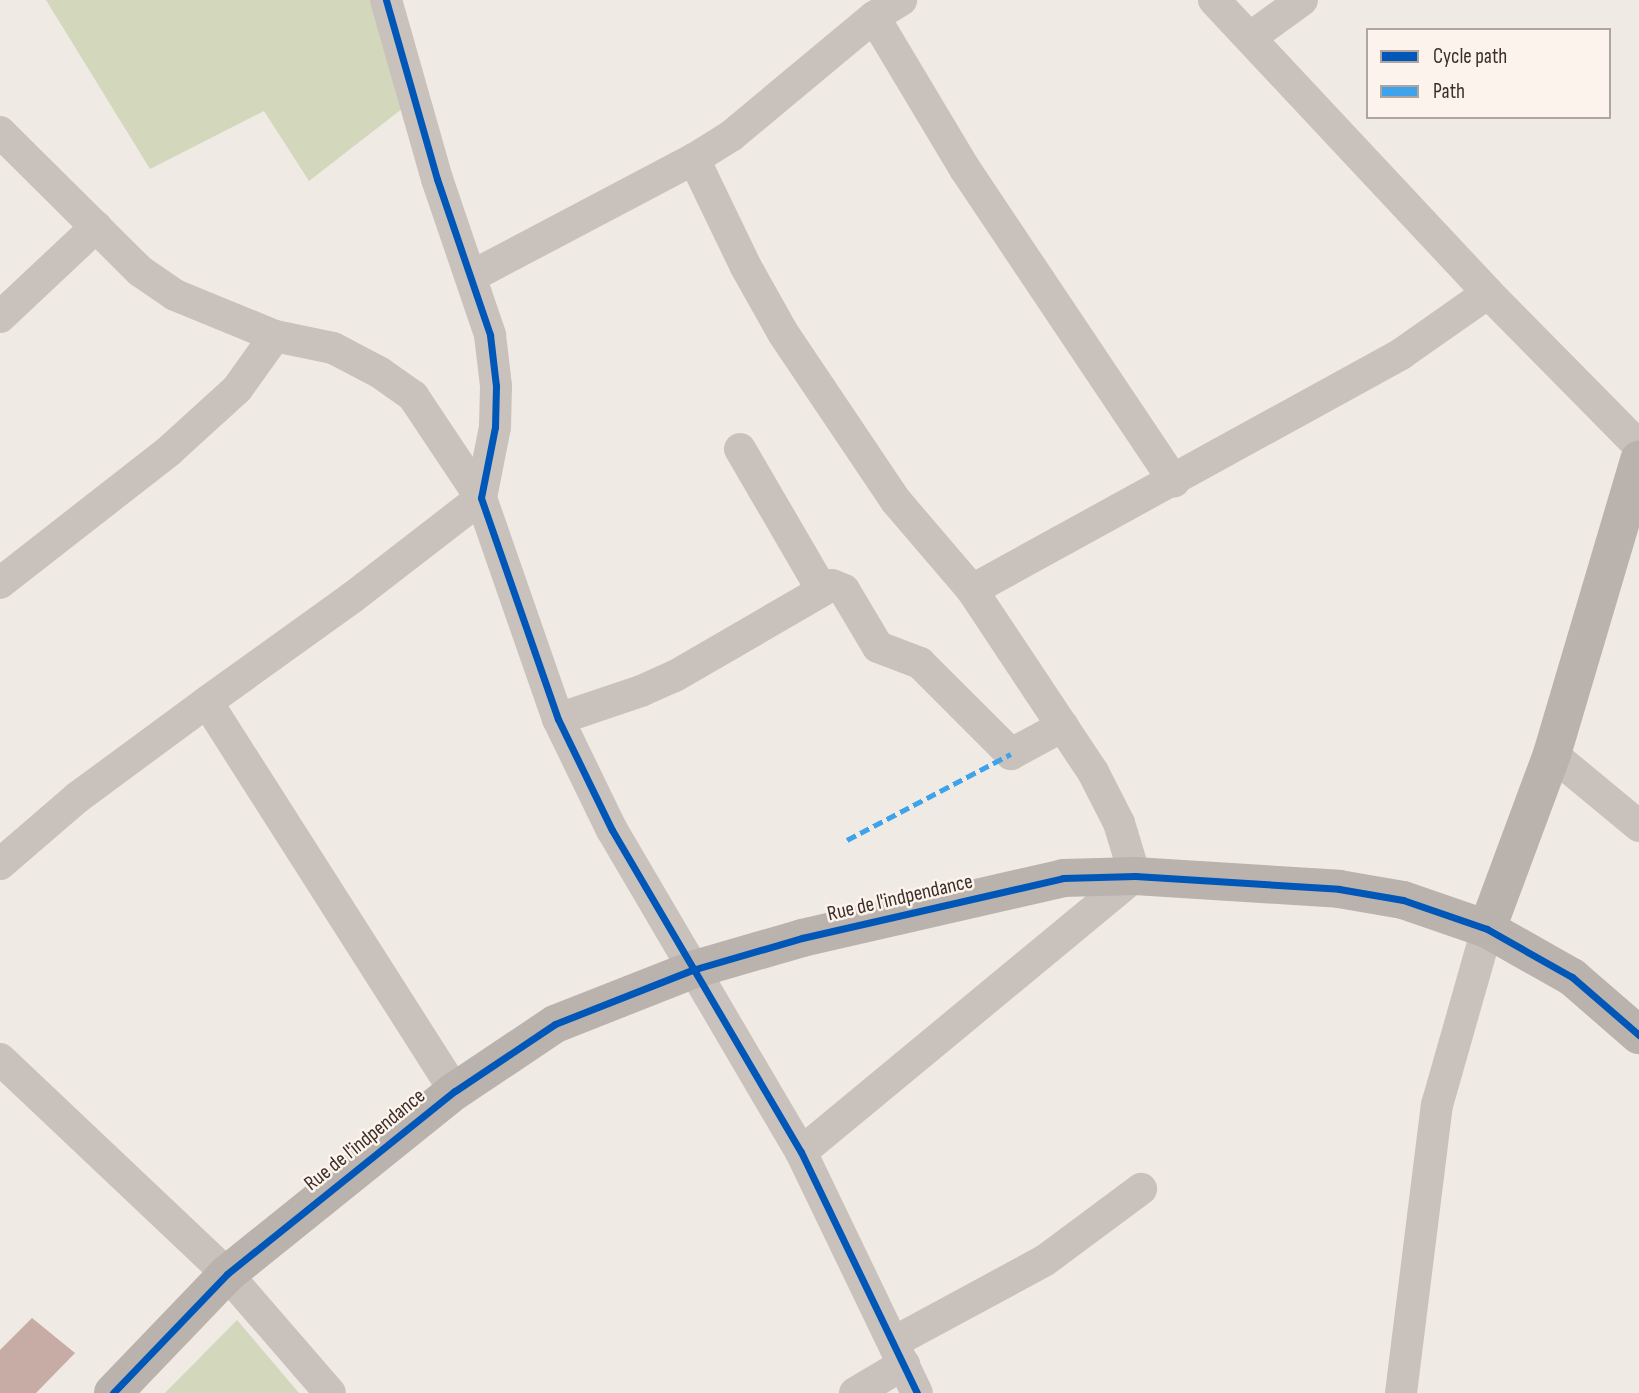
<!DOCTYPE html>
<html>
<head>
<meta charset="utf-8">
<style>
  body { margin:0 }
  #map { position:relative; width:1639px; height:1393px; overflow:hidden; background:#f0eae4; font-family:"Sofia Sans Condensed",sans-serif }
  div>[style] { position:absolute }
  .green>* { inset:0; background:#d3d7bc }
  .building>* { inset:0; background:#c6aca4 }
  .street>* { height:32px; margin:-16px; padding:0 16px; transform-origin:16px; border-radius:16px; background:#c9c1bc }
  .secondary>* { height:38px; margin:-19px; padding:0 19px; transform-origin:19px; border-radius:19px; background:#bab2ac }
  .quiet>* { height:5px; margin-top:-2.5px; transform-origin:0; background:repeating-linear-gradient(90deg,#3fa3eb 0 10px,transparent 0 15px) }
  .cycleway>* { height:7px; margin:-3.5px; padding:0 3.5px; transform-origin:3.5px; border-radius:3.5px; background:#0057b8 }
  span { translate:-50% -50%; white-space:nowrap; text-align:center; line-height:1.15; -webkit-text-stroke:5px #fcf4ec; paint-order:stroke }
  .street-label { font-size:21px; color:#3c2e29 }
  .legend { position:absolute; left:1366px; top:28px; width:245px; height:91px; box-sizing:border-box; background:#fcf4ec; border:2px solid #afa59e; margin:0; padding:9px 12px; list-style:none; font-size:21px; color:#3c2e29 }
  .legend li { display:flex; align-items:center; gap:14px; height:35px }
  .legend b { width:35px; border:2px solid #afa59e }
</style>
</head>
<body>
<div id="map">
  <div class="green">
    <div style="clip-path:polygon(46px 0,380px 0,407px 105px,309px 181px,264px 111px,150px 169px)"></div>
    <div style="clip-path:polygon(237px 1320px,299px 1393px,165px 1393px)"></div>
  </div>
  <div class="building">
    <div style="clip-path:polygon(32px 1318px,75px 1353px,36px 1393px,0 1393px,0 1350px)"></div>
  </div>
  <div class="street">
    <div style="left:386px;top:0;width:186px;rotate:74.1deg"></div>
    <div style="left:437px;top:179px;width:165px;rotate:71.2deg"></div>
    <div style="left:490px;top:335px;width:51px;rotate:83.3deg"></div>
    <div style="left:496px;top:386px;width:41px;rotate:91.4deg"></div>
    <div style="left:495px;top:427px;width:72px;rotate:101.2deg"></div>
    <div style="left:481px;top:498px;width:234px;rotate:70.8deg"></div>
    <div style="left:558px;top:719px;width:123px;rotate:64.1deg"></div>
    <div style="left:612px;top:830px;width:373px;rotate:59.6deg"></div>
    <div style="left:801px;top:1152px;width:267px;rotate:64.3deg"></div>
    <div style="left:1214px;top:0;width:401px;rotate:46.9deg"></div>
    <div style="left:1488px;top:293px;width:215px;rotate:45.4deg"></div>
    <div style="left:874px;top:17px;width:177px;rotate:59.1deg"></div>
    <div style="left:965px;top:169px;width:376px;rotate:56.2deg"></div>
    <div style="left:1251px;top:37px;width:63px;rotate:-36deg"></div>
    <div style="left:0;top:132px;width:197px;rotate:44.8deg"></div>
    <div style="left:140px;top:271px;width:42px;rotate:34.4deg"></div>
    <div style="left:175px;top:295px;width:108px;rotate:22.3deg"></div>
    <div style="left:275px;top:336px;width:59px;rotate:11.7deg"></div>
    <div style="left:333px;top:348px;width:52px;rotate:27.6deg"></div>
    <div style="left:379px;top:372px;width:42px;rotate:35.2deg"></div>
    <div style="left:413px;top:396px;width:123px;rotate:56.3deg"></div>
    <div style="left:481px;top:498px;width:162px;rotate:142.3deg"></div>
    <div style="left:353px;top:597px;width:180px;rotate:144.3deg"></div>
    <div style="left:207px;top:702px;width:461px;rotate:57.5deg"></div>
    <div style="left:694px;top:159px;width:120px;rotate:64.3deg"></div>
    <div style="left:746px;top:267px;width:76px;rotate:60.7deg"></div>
    <div style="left:783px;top:333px;width:202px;rotate:56.1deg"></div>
    <div style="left:896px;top:501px;width:117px;rotate:49.5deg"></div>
    <div style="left:972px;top:590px;width:219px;rotate:56.4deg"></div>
    <div style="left:1093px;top:772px;width:57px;rotate:63deg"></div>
    <div style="left:1119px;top:823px;width:55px;rotate:73.2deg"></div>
    <div style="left:1135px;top:876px;width:433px;rotate:140.4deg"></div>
    <div style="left:472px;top:276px;width:251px;rotate:-27.8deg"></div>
    <div style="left:694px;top:159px;width:44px;rotate:-31.9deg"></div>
    <div style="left:731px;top:136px;width:186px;rotate:-39.8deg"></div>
    <div style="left:874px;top:17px;width:32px;rotate:-32deg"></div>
    <div style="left:0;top:317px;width:132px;rotate:-43.2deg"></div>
    <div style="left:740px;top:449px;width:163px;rotate:59.8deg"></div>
    <div style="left:0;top:583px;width:216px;rotate:-38deg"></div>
    <div style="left:170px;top:450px;width:91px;rotate:-42.3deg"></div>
    <div style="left:237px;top:389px;width:65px;rotate:-54.4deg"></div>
    <div style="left:972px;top:590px;width:490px;rotate:-28.8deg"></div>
    <div style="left:1401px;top:354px;width:106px;rotate:-35deg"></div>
    <div style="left:558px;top:719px;width:88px;rotate:-18.6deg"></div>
    <div style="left:641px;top:691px;width:37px;rotate:-24deg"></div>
    <div style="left:675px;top:676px;width:181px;rotate:-30.1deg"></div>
    <div style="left:832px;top:585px;width:13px;rotate:23deg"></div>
    <div style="left:844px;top:590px;width:66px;rotate:59.2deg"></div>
    <div style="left:878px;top:647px;width:45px;rotate:20.9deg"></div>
    <div style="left:920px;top:663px;width:129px;rotate:45deg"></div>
    <div style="left:1011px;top:754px;width:59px;rotate:-28.3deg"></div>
    <div style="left:1552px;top:754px;width:113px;rotate:39.6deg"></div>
    <div style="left:0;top:864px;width:103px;rotate:-40.7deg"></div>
    <div style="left:78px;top:797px;width:160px;rotate:-36.4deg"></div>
    <div style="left:0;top:1059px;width:313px;rotate:43.4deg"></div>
    <div style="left:227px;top:1274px;width:157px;rotate:49.1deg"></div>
    <div style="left:894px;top:1342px;width:170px;rotate:-28.4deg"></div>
    <div style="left:1044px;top:1261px;width:121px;rotate:-36.6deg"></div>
    <div style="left:855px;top:1393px;width:57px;rotate:-30.6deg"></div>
    <div style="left:1401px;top:1393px;width:290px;rotate:-82.9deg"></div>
    <div style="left:1437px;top:1105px;width:183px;rotate:-74.1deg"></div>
  </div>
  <div class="secondary">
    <div style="left:1487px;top:929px;width:187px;rotate:-69.6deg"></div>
    <div style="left:1552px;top:754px;width:307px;rotate:-73.5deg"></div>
    <div style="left:113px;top:1393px;width:165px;rotate:-46.2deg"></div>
    <div style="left:227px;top:1274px;width:292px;rotate:-38.8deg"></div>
    <div style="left:455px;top:1091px;width:120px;rotate:-33.8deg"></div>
    <div style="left:555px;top:1024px;width:147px;rotate:-21.5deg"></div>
    <div style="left:692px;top:970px;width:115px;rotate:-16.2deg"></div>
    <div style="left:802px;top:938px;width:268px;rotate:-12.9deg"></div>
    <div style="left:1063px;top:878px;width:72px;rotate:-1.6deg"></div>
    <div style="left:1135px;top:876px;width:204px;rotate:3.6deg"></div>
    <div style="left:1339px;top:889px;width:65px;rotate:9.8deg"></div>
    <div style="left:1403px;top:900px;width:89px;rotate:19deg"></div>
    <div style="left:1487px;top:929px;width:98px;rotate:29.5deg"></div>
    <div style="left:1572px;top:977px;width:89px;rotate:40.9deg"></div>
  </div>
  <div class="quiet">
    <div style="left:847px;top:840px;width:185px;rotate:-27.7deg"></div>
  </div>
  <div class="cycleway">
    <div style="left:386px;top:0;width:186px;rotate:74.1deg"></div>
    <div style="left:437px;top:179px;width:165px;rotate:71.2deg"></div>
    <div style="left:490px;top:335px;width:51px;rotate:83.3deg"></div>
    <div style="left:496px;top:386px;width:41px;rotate:91.4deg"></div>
    <div style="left:495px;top:427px;width:72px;rotate:101.2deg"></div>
    <div style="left:481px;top:498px;width:234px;rotate:70.8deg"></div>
    <div style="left:558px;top:719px;width:123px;rotate:64.1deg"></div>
    <div style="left:612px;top:830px;width:373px;rotate:59.6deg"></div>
    <div style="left:801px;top:1152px;width:267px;rotate:64.3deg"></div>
    <div style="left:113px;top:1393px;width:165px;rotate:-46.2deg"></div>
    <div style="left:227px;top:1274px;width:292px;rotate:-38.8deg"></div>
    <div style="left:455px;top:1091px;width:120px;rotate:-33.8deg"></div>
    <div style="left:555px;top:1024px;width:147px;rotate:-21.5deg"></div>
    <div style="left:692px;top:970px;width:115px;rotate:-16.2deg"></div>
    <div style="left:802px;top:938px;width:268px;rotate:-12.9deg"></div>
    <div style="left:1063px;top:878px;width:72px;rotate:-1.6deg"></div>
    <div style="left:1135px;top:876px;width:204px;rotate:3.6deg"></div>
    <div style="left:1339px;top:889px;width:65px;rotate:9.8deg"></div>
    <div style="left:1403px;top:900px;width:89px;rotate:19deg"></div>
    <div style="left:1487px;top:929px;width:98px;rotate:29.5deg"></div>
    <div style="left:1572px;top:977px;width:89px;rotate:40.9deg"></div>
  </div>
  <div class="street-label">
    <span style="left:900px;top:898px;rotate:-13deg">Rue de l'indpendance</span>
    <span style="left:365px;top:1140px;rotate:-39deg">Rue de l'indpendance</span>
  </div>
  <ul class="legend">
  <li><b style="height:9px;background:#0057b8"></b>Cycle path</li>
  <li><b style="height:9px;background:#3fa3eb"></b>Path</li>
  </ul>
</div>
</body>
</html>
